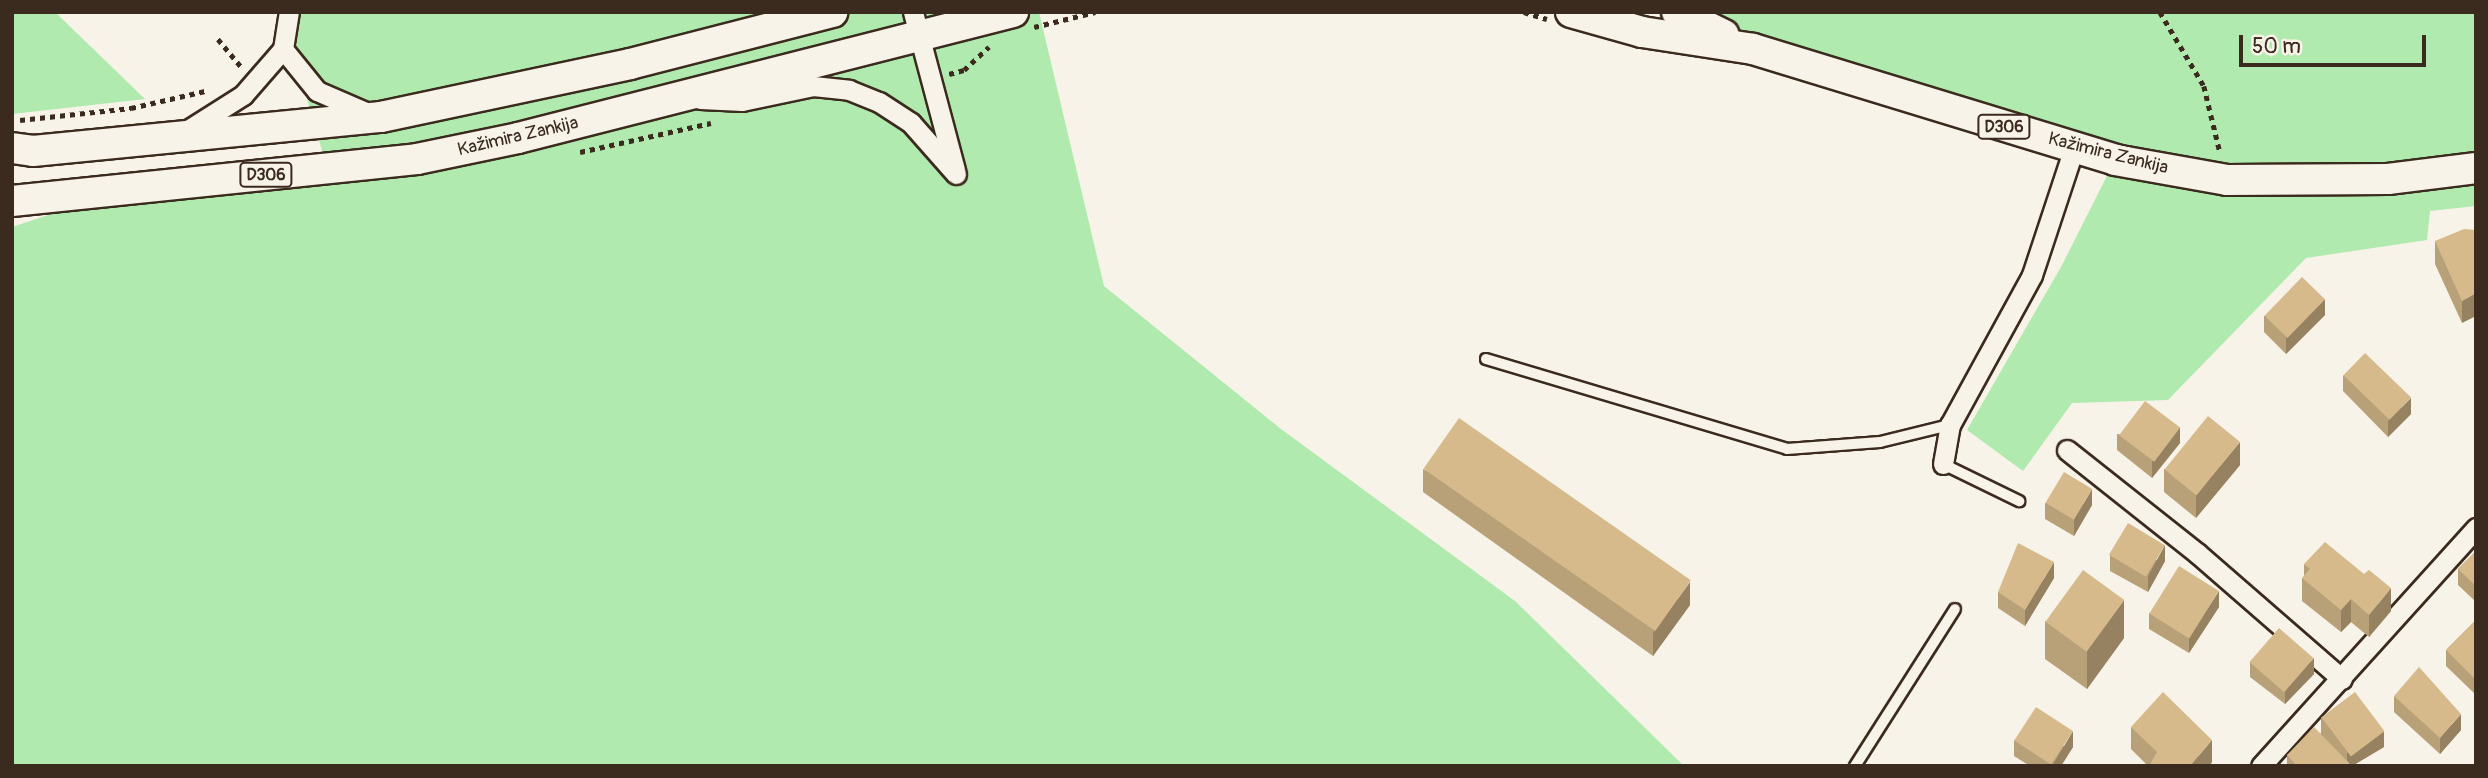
<!DOCTYPE html>
<html>
<head>
<meta charset="utf-8">
<style>
  body { margin:0 }
  #map { position:relative; width:2488px; height:778px; overflow:hidden; background:#f7f3e8; font-family:Pangolin,sans-serif }
  div>[style] { position:absolute }
  .green>* { inset:0; background:#b0eaae }
  .path>* { height:4.5px; margin-top:-2.25px; transform-origin:0; background:repeating-linear-gradient(90deg,#3b2a1e 0 5px,transparent 0 10px) }
  .roads { filter:drop-shadow(2px 0 #3b2a1e) drop-shadow(-2px 0 #3b2a1e) drop-shadow(0 2px #3b2a1e) drop-shadow(0 -2px #3b2a1e) }
  .service>* { height:10px; margin:-5px; padding:0 5px; transform-origin:5px; border-radius:5px; background:#f7f3e8 }
  .minor>* { height:19px; margin:-9.5px; padding:0 9.5px; transform-origin:9.5px; border-radius:9.5px; background:#f7f3e8 }
  .primary>* { height:30px; margin:-15px; padding:0 15px; transform-origin:15px; border-radius:15px; background:#f7f3e8 }
  .wall>* { inset:0; background:#b8a078 }
  .shaded-wall>* { inset:0; background:#968261 }
  .building>* { inset:0; background:#d6ba8b; transform-origin:0 0 }
  span { translate:-50% -50%; white-space:nowrap; text-align:center; line-height:1.15; -webkit-text-stroke:7px #f7f3e8; paint-order:stroke }
  .shield-label span { padding:2px 5px; background:#f7f3e8; border:2px solid; border-radius:5px; -webkit-text-stroke-width:0 }
  .shield-label { font-size:16px; color:#3b2a1e; font-weight:700 }
  .street-label { font-size:18px; color:#3b2a1e }
  .frame { position:absolute; inset:0; border:14px solid #3b2a1e; pointer-events:none }
  .scale { position:absolute; left:2239px; top:35px; width:187px; height:32px; box-sizing:border-box; border:4px solid #3b2a1e; border-top:0; padding-left:9px; font-size:21px; line-height:24px; white-space:nowrap; color:#3b2a1e; -webkit-text-stroke:5px #f7f3e8; paint-order:stroke }
</style>
</head>
<body>
<div id="map">
  <div class="green">
    <div style="clip-path:polygon(12px 12px,55px 12px,145px 99px,12px 114px)"></div>
    <div style="clip-path:polygon(289px 12px,1039px 12px,1104px 286px,1281px 429px,1515px 601px,1684px 766px,12px 766px,12px 227px,91px 201px,332px 185px,286px 26px)"></div>
    <div style="clip-path:polygon(1677px 12px,2476px 12px,2476px 206px,2430px 211px,2427px 240px,2306px 258px,2168px 400px,2072px 403px,2023px 471px,1967px 430px,2061px 267px,2115px 160px)"></div>
  </div>
  <div class="path">
    <div style="left:1524px;top:12px;width:24px;rotate:17deg"></div>
    <div style="left:2160px;top:12px;width:86px;rotate:59.3deg"></div>
    <div style="left:2204px;top:86px;width:68px;rotate:76.4deg"></div>
    <div style="left:1034px;top:27px;width:63px;rotate:-13.8deg"></div>
    <div style="left:218px;top:39px;width:38px;rotate:50deg"></div>
    <div style="left:949px;top:74px;width:16px;rotate:-15deg"></div>
    <div style="left:964px;top:70px;width:34px;rotate:-43deg"></div>
    <div style="left:20px;top:120px;width:112px;rotate:-6.2deg"></div>
    <div style="left:131px;top:108px;width:76px;rotate:-12.9deg"></div>
    <div style="left:580px;top:152px;width:134px;rotate:-12.5deg"></div>
  </div>
  <div class="roads">
    <div class="service">
      <div style="left:1486px;top:359px;width:314px;rotate:16.6deg"></div>
      <div style="left:1787px;top:449px;width:93px;rotate:-4.3deg"></div>
      <div style="left:1880px;top:442px;width:72px;rotate:-13.7deg"></div>
      <div style="left:1943px;top:464px;width:85px;rotate:26deg"></div>
      <div style="left:1855px;top:766px;width:186px;rotate:-57.5deg"></div>
    </div>
    <div class="minor">
      <div style="left:913px;top:12px;width:163px;rotate:75.1deg"></div>
      <div style="left:283px;top:49px;width:54px;rotate:51deg"></div>
      <div style="left:317px;top:91px;width:56px;rotate:23.3deg"></div>
      <div style="left:283px;top:49px;width:37px;rotate:-81deg"></div>
      <div style="left:700px;top:99px;width:42px;rotate:2.7deg"></div>
      <div style="left:742px;top:101px;width:73px;rotate:-11.9deg"></div>
      <div style="left:813px;top:86px;width:36px;rotate:6deg"></div>
      <div style="left:849px;top:90px;width:32px;rotate:22deg"></div>
      <div style="left:879px;top:102px;width:38px;rotate:33deg"></div>
      <div style="left:911px;top:123px;width:68px;rotate:48.6deg"></div>
      <div style="left:183px;top:133px;width:71px;rotate:-32.3deg"></div>
      <div style="left:243px;top:95px;width:61px;rotate:-49deg"></div>
      <div style="left:2067px;top:450px;width:166px;rotate:38.4deg"></div>
      <div style="left:2197px;top:553px;width:192px;rotate:41deg"></div>
      <div style="left:1943px;top:464px;width:40px;rotate:-80deg"></div>
      <div style="left:1950px;top:425px;width:171px;rotate:-61.3deg"></div>
      <div style="left:2032px;top:275px;width:134px;rotate:-71.7deg"></div>
      <div style="left:2261px;top:766px;width:321px;rotate:-47.9deg"></div>
    </div>
    <div class="primary">
      <div style="left:1571px;top:12px;width:74px;rotate:15.7deg"></div>
      <div style="left:1642px;top:32px;width:112px;rotate:8.7deg"></div>
      <div style="left:1753px;top:49px;width:379px;rotate:17deg"></div>
      <div style="left:2115px;top:160px;width:114px;rotate:10.1deg"></div>
      <div style="left:2227px;top:180px;width:161px;rotate:-0.4deg"></div>
      <div style="left:2388px;top:179px;width:89px;rotate:-7.1deg"></div>
      <div style="left:1677px;top:12px;width:52px;rotate:26.1deg"></div>
      <div style="left:12px;top:148px;width:21px;rotate:8deg"></div>
      <div style="left:33px;top:151px;width:350px;rotate:-5.6deg"></div>
      <div style="left:381px;top:117px;width:255px;rotate:-12deg"></div>
      <div style="left:630px;top:64px;width:209px;rotate:-14.4deg"></div>
      <div style="left:12px;top:201px;width:407px;rotate:-5.9deg"></div>
      <div style="left:417px;top:159px;width:103px;rotate:-11.7deg"></div>
      <div style="left:518px;top:138px;width:511px;rotate:-14.28deg"></div>
    </div>
  </div>
  <div class="wall">
    <div style="clip-path:polygon(2476px 230px,2462px 323px,2435px 264px,2435px 241px)"></div>
    <div style="clip-path:polygon(2325px 315px,2286px 354px,2264px 332px,2264px 316px)"></div>
    <div style="clip-path:polygon(2343px 375px,2411px 414px,2388px 437px,2343px 391px)"></div>
    <div style="clip-path:polygon(2117px 434px,2180px 443px,2152px 478px,2117px 450px)"></div>
    <div style="clip-path:polygon(2240px 465px,2196px 518px,2164px 492px,2164px 469px)"></div>
    <div style="clip-path:polygon(1423px 469px,1690px 605px,1653px 656px,1423px 492px)"></div>
    <div style="clip-path:polygon(2045px 503px,2092px 505px,2074px 536px,2045px 519px)"></div>
    <div style="clip-path:polygon(2476px 551px,2476px 602px,2458px 585px,2458px 569px)"></div>
    <div style="clip-path:polygon(2110px 555px,2165px 561px,2148px 592px,2110px 571px)"></div>
    <div style="clip-path:polygon(2304px 564px,2391px 611px,2369px 637px,2351px 622px,2341px 632px,2302px 601px,2302px 578px,2304px 576px)"></div>
    <div style="clip-path:polygon(2054px 578px,2025px 626px,1998px 608px,1998px 592px)"></div>
    <div style="clip-path:polygon(2219px 607px,2189px 653px,2149px 629px,2149px 613px)"></div>
    <div style="clip-path:polygon(2476px 620px,2476px 695px,2446px 666px,2446px 650px)"></div>
    <div style="clip-path:polygon(2045px 621px,2124px 638px,2087px 689px,2045px 659px)"></div>
    <div style="clip-path:polygon(2250px 662px,2314px 674px,2285px 704px,2250px 677px)"></div>
    <div style="clip-path:polygon(2394px 696px,2461px 730px,2440px 754px,2394px 712px)"></div>
    <div style="clip-path:polygon(2321px 717px,2384px 747px,2352px 766px,2287px 766px,2287px 755px,2321px 733px)"></div>
    <div style="clip-path:polygon(2131px 727px,2212px 762px,2209px 766px,2148px 766px,2131px 749px)"></div>
    <div style="clip-path:polygon(2014px 740px,2073px 747px,2061px 766px,2030px 766px,2014px 756px)"></div>
  </div>
  <div class="shaded-wall">
    <div style="clip-path:polygon(2476px 293px,2476px 316px,2462px 323px,2462px 301px)"></div>
    <div style="clip-path:polygon(2325px 299px,2325px 315px,2286px 354px,2286px 338px)"></div>
    <div style="clip-path:polygon(2411px 398px,2411px 414px,2388px 437px,2388px 421px)"></div>
    <div style="clip-path:polygon(2180px 427px,2180px 443px,2152px 478px,2152px 462px)"></div>
    <div style="clip-path:polygon(2240px 442px,2240px 465px,2196px 518px,2196px 495px)"></div>
    <div style="clip-path:polygon(2092px 489px,2092px 505px,2074px 536px,2074px 520px)"></div>
    <div style="clip-path:polygon(2165px 545px,2165px 561px,2148px 592px,2148px 576px)"></div>
    <div style="clip-path:polygon(2054px 562px,2054px 578px,2025px 626px,2025px 610px)"></div>
    <div style="clip-path:polygon(1690px 582px,1690px 605px,1653px 656px,1653px 633px)"></div>
    <div style="clip-path:polygon(2391px 588px,2391px 611px,2369px 637px,2369px 615px)"></div>
    <div style="clip-path:polygon(2219px 591px,2219px 607px,2189px 653px,2189px 637px)"></div>
    <div style="clip-path:polygon(2351px 599px,2351px 622px,2341px 632px,2341px 610px)"></div>
    <div style="clip-path:polygon(2124px 600px,2124px 638px,2087px 689px,2087px 650px)"></div>
    <div style="clip-path:polygon(2314px 658px,2314px 674px,2285px 704px,2285px 688px)"></div>
    <div style="clip-path:polygon(2461px 714px,2461px 730px,2440px 754px,2440px 738px)"></div>
    <div style="clip-path:polygon(2073px 731px,2073px 747px,2061px 766px,2052px 766px)"></div>
    <div style="clip-path:polygon(2384px 731px,2384px 747px,2352px 766px,2347px 766px,2347px 753px)"></div>
    <div style="clip-path:polygon(2212px 740px,2212px 762px,2209px 766px,2190px 766px)"></div>
  </div>
  <div class="building">
    <div style="clip-path:polygon(2464px 229px,2476px 230px,2476px 293px,2462px 301px,2435px 241px)"></div>
    <div style="left:2302px;top:277px;width:32px;height:54px;rotate:44deg"></div>
    <div style="left:2365px;top:353px;width:64px;height:31px;rotate:44deg"></div>
    <div style="left:2145px;top:401px;width:44px;height:43px;rotate:37deg"></div>
    <div style="left:2208px;top:416px;width:41px;height:69px;rotate:39deg"></div>
    <div style="left:1459px;top:418px;width:283px;height:62px;rotate:35deg"></div>
    <div style="left:2064px;top:472px;width:33px;height:36px;rotate:31deg"></div>
    <div style="left:2128px;top:523px;width:43px;height:37px;rotate:31deg"></div>
    <div style="clip-path:polygon(2325px 542px,2364px 574px,2369px 570px,2391px 588px,2369px 615px,2351px 599px,2341px 610px,2302px 578px,2310px 569px,2304px 564px)"></div>
    <div style="clip-path:polygon(2018px 543px,2054px 562px,2025px 610px,1998px 592px)"></div>
    <div style="clip-path:polygon(2476px 551px,2476px 586px,2458px 569px)"></div>
    <div style="left:2179px;top:566px;width:47px;height:56px;rotate:32deg"></div>
    <div style="left:2083px;top:570px;width:51px;height:64px;rotate:36deg"></div>
    <div style="clip-path:polygon(2476px 620px,2476px 680px,2446px 650px)"></div>
    <div style="left:2279px;top:628px;width:46px;height:45px;rotate:41deg"></div>
    <div style="clip-path:polygon(2419px 667px,2461px 714px,2440px 738px,2394px 696px)"></div>
    <div style="clip-path:polygon(2163px 692px,2212px 740px,2190px 766px,2149px 766px,2157px 752px,2131px 727px)"></div>
    <div style="left:2355px;top:692px;width:49px;height:42px;rotate:53deg"></div>
    <div style="left:2036px;top:707px;width:44px;height:40px;rotate:33deg"></div>
    <div style="clip-path:polygon(2314px 727px,2352px 766px,2297px 766px,2287px 755px)"></div>
  </div>
  <div class="shield-label">
    <span style="left:2004px;top:127px">D306</span>
    <span style="left:266px;top:175px">D306</span>
  </div>
  <div class="street-label">
    <span style="left:518px;top:137px;rotate:-13deg">Kažimira Zankija</span>
    <span style="left:2108px;top:154px;rotate:14deg">Kažimira Zankija</span>
  </div>
  <div class="frame"></div>
  <div class="scale">50 m</div>
</div>
</body>
</html>
